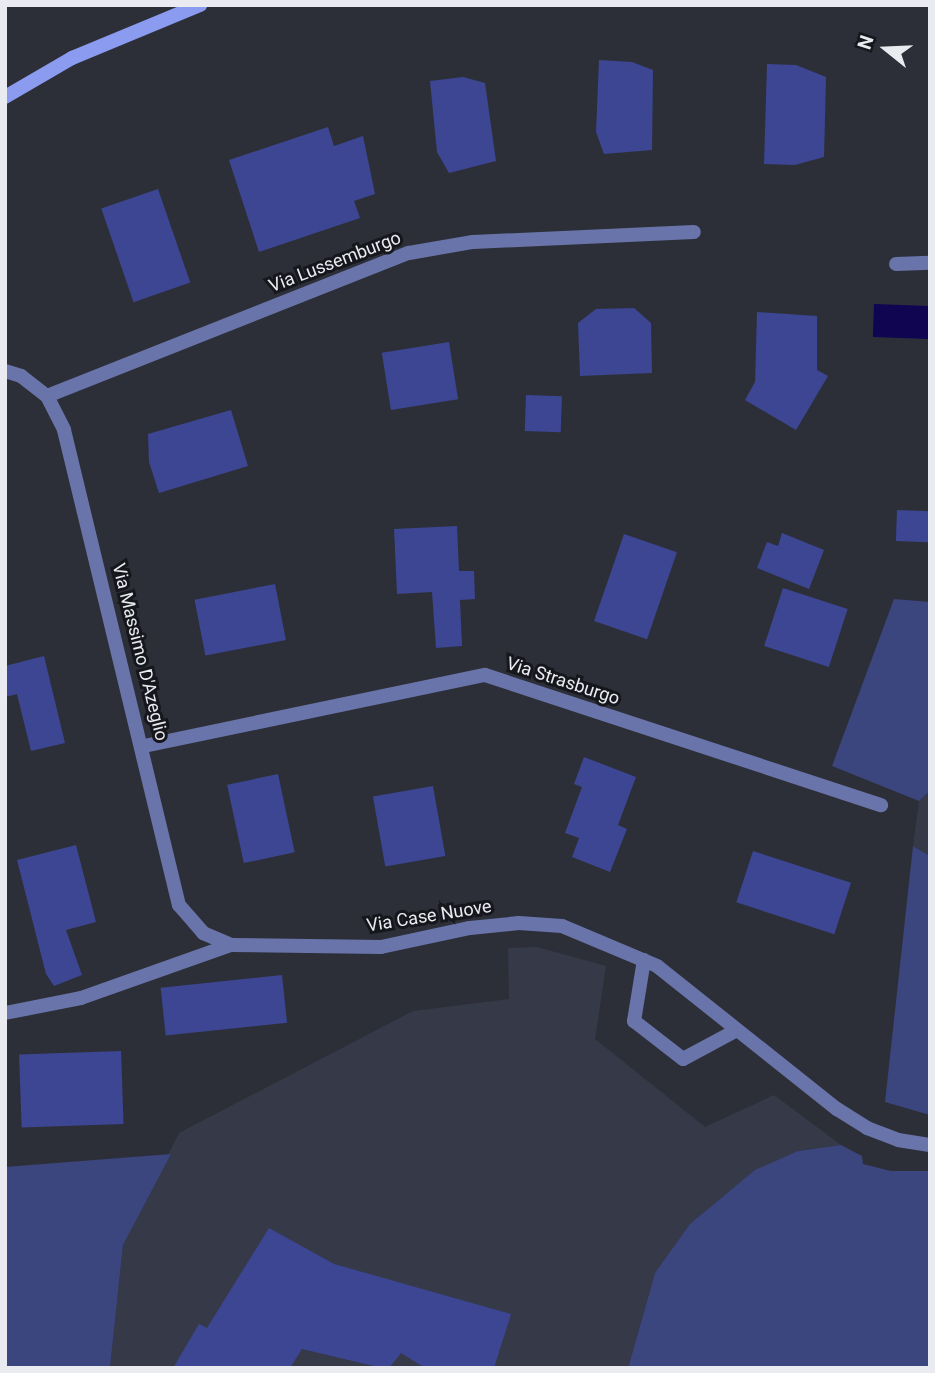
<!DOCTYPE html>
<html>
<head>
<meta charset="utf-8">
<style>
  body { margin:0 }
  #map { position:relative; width:935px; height:1373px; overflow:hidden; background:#2d2f38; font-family:Roboto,sans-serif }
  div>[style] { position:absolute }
  .built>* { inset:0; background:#353948 }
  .green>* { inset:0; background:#3b457e }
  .water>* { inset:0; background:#0f0551; transform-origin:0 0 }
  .building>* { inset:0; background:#3c4693; transform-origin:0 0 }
  .service>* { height:14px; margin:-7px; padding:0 7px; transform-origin:7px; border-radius:7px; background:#6975aa }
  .minor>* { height:14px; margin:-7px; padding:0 7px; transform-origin:7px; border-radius:7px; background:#6975aa }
  .secondary>* { height:14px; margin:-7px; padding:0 7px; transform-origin:7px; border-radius:7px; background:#8a9bf0 }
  span { translate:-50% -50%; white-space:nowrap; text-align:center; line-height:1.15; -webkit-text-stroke:6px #16171c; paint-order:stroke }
  .street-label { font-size:18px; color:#e9ebf1 }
  .frame { position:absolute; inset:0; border:7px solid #e9ebf1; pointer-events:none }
  .north { position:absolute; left:851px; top:14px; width:70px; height:70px; -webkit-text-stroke:5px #16171c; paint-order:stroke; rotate:288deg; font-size:19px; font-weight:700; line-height:28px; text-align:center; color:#e9ebf1 }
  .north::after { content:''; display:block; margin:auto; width:24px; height:32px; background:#e9ebf1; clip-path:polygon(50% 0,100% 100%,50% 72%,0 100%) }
</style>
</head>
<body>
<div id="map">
  <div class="built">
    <div style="clip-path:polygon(930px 791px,930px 856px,913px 846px,919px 801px)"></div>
    <div style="clip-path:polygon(537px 947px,606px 966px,595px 1039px,705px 1127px,774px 1095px,841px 1145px,798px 1151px,655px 1273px,628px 1368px,110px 1368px,123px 1245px,179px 1133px,413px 1011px,509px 999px,508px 948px)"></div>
  </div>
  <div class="green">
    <div style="clip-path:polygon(894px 599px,930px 602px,930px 791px,919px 801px,832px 766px)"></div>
    <div style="clip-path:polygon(913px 846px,930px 856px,930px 1115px,885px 1102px)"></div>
    <div style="clip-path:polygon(841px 1145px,862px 1156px,863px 1164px,891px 1171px,930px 1171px,930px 1368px,628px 1368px,655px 1273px,690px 1224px,755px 1170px,798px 1151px)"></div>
    <div style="clip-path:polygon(171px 1154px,123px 1245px,110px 1368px,5px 1368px,5px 1167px)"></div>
  </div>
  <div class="water">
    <div style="left:874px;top:304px;width:56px;height:33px;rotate:2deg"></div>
  </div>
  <div class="building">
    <div style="clip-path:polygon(599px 60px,632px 62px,653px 70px,652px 150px,604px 154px,596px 132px)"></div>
    <div style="clip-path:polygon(767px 64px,796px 65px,826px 77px,824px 157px,795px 165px,764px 164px)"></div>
    <div style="clip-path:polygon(463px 77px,485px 83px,496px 161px,449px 173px,437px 152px,430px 81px)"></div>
    <div style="clip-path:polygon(328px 127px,334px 146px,363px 136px,375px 194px,354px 201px,360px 218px,259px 252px,229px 160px)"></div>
    <div style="left:158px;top:189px;width:99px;height:60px;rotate:71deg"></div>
    <div style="clip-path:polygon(634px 308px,651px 323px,652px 373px,580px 376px,578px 323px,596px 309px)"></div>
    <div style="clip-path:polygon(757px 312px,817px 316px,817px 370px,828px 376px,796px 430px,745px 400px,755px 382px)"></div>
    <div style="left:449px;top:342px;width:58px;height:68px;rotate:81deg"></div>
    <div style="left:526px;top:395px;width:36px;height:36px;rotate:2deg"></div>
    <div style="clip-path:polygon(231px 410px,248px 466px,159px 493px,149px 462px,148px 434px)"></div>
    <div style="left:897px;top:510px;width:33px;height:31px;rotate:2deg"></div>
    <div style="clip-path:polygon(457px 526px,459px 571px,474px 571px,475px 599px,460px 600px,462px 646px,436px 648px,432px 592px,397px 594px,394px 529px)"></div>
    <div style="clip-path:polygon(782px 533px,824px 550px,809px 589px,757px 568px,767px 542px,778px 546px)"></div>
    <div style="left:624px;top:534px;width:56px;height:92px;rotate:19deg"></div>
    <div style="left:275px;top:584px;width:57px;height:82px;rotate:79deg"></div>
    <div style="left:783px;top:588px;width:68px;height:61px;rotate:18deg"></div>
    <div style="clip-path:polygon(44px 656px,65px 743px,31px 751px,17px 694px,5px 697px,5px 666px)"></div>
    <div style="clip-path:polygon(584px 757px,636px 777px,618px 825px,627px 829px,610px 872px,572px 857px,579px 838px,565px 833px,582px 787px,574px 784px)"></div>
    <div style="left:278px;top:774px;width:80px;height:52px;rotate:78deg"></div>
    <div style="left:433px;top:786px;width:71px;height:61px;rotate:80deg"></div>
    <div style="clip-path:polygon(76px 845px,96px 922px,66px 930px,82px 975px,54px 986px,46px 974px,17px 860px)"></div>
    <div style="left:753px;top:851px;width:103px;height:54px;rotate:18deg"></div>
    <div style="left:282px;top:975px;width:48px;height:122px;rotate:84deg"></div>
    <div style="left:121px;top:1051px;width:73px;height:102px;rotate:88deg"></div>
    <div style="clip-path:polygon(269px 1228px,334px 1264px,511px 1314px,494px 1368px,425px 1368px,401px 1353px,389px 1368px,382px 1368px,302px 1349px,290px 1368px,173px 1368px,199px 1324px,207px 1328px)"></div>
  </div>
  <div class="service">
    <div style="left:644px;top:960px;width:62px;rotate:99.3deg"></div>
    <div style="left:634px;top:1021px;width:62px;rotate:37.8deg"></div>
    <div style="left:683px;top:1059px;width:61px;rotate:-28.2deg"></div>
  </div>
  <div class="minor">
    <div style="left:896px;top:264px;width:34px;rotate:-2deg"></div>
    <div style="left:5px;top:371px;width:17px;rotate:17deg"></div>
    <div style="left:21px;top:376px;width:33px;rotate:38deg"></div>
    <div style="left:47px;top:396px;width:38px;rotate:63deg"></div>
    <div style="left:64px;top:430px;width:489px;rotate:76.4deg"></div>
    <div style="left:179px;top:905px;width:37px;rotate:49deg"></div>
    <div style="left:203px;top:933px;width:30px;rotate:23deg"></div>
    <div style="left:47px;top:396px;width:389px;rotate:-21.6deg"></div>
    <div style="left:409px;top:253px;width:65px;rotate:-9.8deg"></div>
    <div style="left:473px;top:242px;width:221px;rotate:-2.6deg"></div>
    <div style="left:144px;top:746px;width:348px;rotate:-11.8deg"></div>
    <div style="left:485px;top:675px;width:417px;rotate:18.2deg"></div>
    <div style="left:5px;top:1013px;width:77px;rotate:-11.2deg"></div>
    <div style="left:81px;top:998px;width:159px;rotate:-19.5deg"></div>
    <div style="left:231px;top:945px;width:150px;rotate:0.8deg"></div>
    <div style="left:381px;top:947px;width:91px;rotate:-12.1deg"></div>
    <div style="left:470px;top:928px;width:49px;rotate:-5.8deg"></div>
    <div style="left:519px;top:923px;width:43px;rotate:4deg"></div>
    <div style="left:562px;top:926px;width:103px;rotate:22.8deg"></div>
    <div style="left:657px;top:966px;width:230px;rotate:38.5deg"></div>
    <div style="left:837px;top:1109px;width:36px;rotate:32deg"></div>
    <div style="left:867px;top:1128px;width:33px;rotate:21deg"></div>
    <div style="left:898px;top:1140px;width:32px;rotate:9deg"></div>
  </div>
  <div class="secondary">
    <div style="left:5px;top:97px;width:78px;rotate:-30.2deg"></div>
    <div style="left:72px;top:58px;width:139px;rotate:-22.5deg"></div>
  </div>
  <div class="street-label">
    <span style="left:335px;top:262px;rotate:-21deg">Via Lussemburgo</span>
    <span style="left:140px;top:652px;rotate:76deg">Via Massimo D'Azeglio</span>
    <span style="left:563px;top:681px;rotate:18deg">Via Strasburgo</span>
    <span style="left:429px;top:916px;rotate:-9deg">Via Case Nuove</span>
  </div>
  <div class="frame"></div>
  <div class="north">N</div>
</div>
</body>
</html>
